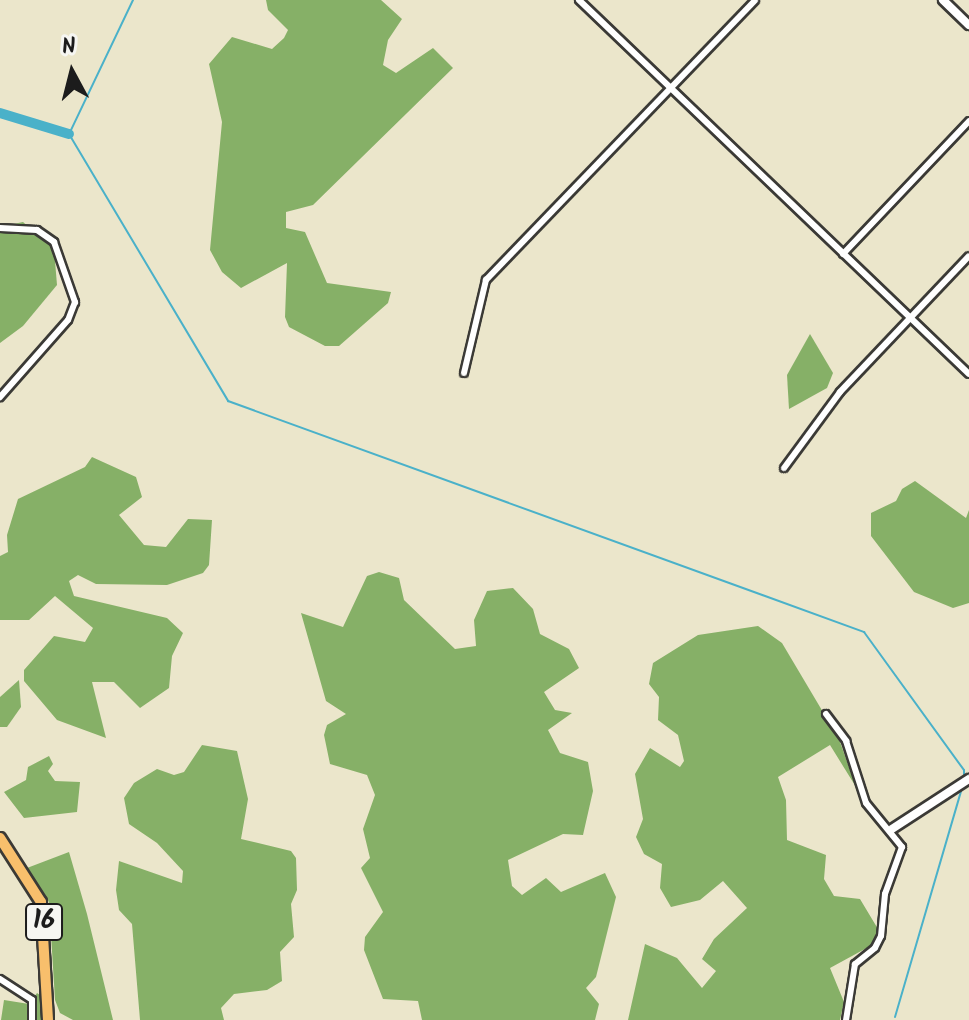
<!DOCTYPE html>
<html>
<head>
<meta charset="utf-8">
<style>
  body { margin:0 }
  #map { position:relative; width:969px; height:1020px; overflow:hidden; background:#ebe6cb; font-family:Kalam,sans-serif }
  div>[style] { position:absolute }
  .forest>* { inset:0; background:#86b067 }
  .stream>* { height:2px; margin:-1px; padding:0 1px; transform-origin:1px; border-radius:1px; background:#4ab1c9 }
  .river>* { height:10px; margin:-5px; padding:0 5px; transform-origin:5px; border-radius:5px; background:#4ab1c9 }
  .roads { filter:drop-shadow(2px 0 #3b3a36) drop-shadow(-2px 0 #3b3a36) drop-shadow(0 2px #3b3a36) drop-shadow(0 -2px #3b3a36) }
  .minor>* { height:6px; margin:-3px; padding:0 3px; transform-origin:3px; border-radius:3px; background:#fff }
  .tertiary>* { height:8px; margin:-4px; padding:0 4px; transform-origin:4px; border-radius:4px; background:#fff }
  .primary>* { height:10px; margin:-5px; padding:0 5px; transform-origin:5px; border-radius:5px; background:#f8bf6c }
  span { translate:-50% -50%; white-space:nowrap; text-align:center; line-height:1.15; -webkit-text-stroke:8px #f6f6f2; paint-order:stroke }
  .shield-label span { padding:2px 6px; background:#f6f6f2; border:2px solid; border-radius:6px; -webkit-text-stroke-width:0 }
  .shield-label { font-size:26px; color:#1c1c1c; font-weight:700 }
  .north { position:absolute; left:32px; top:32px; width:80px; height:80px; -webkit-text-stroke:6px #f6f6f2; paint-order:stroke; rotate:353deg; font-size:22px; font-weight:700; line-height:32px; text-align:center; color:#1c1c1c }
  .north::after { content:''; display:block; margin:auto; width:28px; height:36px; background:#1c1c1c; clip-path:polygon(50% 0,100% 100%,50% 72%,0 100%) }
</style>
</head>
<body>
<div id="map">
  <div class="forest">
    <div style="clip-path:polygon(266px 0,381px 0,402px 19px,388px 40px,383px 65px,396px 73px,433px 48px,453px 68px,313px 205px,286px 212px,286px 228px,305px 232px,327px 283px,391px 292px,388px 303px,339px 346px,325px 346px,289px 327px,285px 317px,287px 263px,241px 288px,222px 272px,210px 250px,222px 122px,209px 64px,232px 37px,272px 49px,284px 38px,288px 30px,268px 10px)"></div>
    <div style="clip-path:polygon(23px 222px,54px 249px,57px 285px,23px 326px,0 343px,0 227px)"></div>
    <div style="clip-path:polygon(810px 334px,833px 373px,827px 388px,789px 409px,787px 375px)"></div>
    <div style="clip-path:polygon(92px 457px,136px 477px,142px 497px,119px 515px,144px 545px,166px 547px,188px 519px,212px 520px,209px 565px,203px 573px,167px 585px,96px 584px,78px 575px,69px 581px,74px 596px,167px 618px,183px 633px,172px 656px,169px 688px,140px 708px,114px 682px,92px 682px,106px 738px,57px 720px,24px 681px,24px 670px,54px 636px,85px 642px,93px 628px,55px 596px,29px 620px,0 620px,0 556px,8px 552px,7px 535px,18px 499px,85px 467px)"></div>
    <div style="clip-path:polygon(915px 481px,966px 518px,969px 510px,969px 603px,953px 608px,914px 592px,871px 536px,871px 513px,896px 501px,902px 489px)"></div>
    <div style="clip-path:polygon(379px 572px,399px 578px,404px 600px,455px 649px,476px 646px,474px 620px,487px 591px,513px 588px,533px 609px,540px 634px,569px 649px,579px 668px,544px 692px,555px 710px,572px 713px,548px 730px,560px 753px,588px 762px,593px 791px,583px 835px,563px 834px,508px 860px,512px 886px,522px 895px,546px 878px,561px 892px,605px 873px,616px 897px,596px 977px,586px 988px,599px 1004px,595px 1020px,422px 1020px,418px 1001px,383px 999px,364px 950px,365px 937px,383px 912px,361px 868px,370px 858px,363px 829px,375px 795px,367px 775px,330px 764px,324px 735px,327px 725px,346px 714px,326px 701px,301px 613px,343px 627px,367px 576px)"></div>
    <div style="clip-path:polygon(758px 626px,782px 643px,839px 739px,856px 787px,830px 745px,778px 777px,786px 800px,787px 840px,826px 855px,824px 879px,834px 896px,860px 899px,878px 929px,874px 944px,830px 968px,844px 1002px,840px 1020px,628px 1020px,645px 944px,677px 958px,702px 988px,716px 971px,702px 959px,714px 939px,747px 908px,723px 881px,700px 900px,671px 907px,660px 888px,662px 864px,644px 854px,636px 837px,643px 819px,635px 774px,650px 748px,680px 767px,684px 761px,678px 735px,658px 720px,659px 697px,649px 684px,653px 663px,698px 635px)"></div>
    <div style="clip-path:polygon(19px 680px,21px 707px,7px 727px,0 727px,0 697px)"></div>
    <div style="clip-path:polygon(202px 745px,237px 751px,248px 799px,241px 839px,291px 851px,296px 858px,297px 890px,291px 904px,294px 937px,280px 952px,282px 981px,267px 990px,234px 994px,221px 1008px,224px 1020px,140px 1020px,132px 924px,119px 910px,116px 890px,119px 861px,182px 883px,183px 871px,157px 843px,129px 824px,124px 798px,134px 783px,157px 769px,174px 775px,184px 772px)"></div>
    <div style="clip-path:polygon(49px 756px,53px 764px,48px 771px,55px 781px,80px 782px,77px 812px,24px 818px,4px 792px,26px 780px,28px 767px)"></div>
    <div style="clip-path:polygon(69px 852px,87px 914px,113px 1020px,73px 1020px,60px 1013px,55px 1000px,49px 902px,27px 868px)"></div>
    <div style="clip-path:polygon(37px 993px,44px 998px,42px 1020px,1px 1020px,4px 1000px,29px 1004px)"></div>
  </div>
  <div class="stream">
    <div style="left:133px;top:0;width:148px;rotate:115.5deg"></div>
    <div style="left:69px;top:134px;width:311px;rotate:59.2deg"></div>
    <div style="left:228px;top:401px;width:677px;rotate:19.96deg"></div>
    <div style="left:864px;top:632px;width:170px;rotate:54.1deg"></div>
    <div style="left:964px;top:770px;width:8px;rotate:90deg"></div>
    <div style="left:895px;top:1017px;width:239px;rotate:-73.7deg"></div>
  </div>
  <div class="river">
    <div style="left:0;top:113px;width:72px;rotate:16.9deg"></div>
  </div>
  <div class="roads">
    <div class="minor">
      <div style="left:579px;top:0;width:540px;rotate:43.8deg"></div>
      <div style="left:0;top:228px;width:37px;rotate:3deg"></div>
      <div style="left:37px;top:230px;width:21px;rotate:35deg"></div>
      <div style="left:54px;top:242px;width:64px;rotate:70.7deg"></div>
      <div style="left:75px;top:302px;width:19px;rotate:111deg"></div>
      <div style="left:68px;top:320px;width:103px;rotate:131.4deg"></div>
      <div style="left:843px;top:254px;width:183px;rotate:-46.5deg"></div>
      <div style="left:464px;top:373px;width:96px;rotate:-76.7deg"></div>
      <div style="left:486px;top:280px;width:388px;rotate:-46.1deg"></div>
      <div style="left:784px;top:468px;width:94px;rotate:-53.6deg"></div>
      <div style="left:840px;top:392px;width:187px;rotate:-46.5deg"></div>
      <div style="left:826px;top:714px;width:34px;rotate:53deg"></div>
      <div style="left:846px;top:741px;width:65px;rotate:72.1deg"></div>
      <div style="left:866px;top:803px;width:57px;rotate:50.7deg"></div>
      <div style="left:902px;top:847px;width:50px;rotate:109.9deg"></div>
      <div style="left:885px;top:894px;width:42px;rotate:95.4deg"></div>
      <div style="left:881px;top:936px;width:13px;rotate:117deg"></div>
      <div style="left:875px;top:948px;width:26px;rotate:141deg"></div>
      <div style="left:855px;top:964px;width:57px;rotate:99.1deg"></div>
      <div style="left:0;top:979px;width:38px;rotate:33deg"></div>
      <div style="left:32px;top:1000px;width:20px;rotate:90deg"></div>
    </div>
    <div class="tertiary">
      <div style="left:943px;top:0;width:36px;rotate:44deg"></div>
      <div style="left:892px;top:829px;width:92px;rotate:-33deg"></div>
    </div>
    <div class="primary">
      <div style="left:0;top:838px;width:76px;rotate:57.4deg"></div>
      <div style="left:41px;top:902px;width:118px;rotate:86.6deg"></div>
    </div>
  </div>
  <div class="shield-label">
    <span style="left:44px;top:922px">16</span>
  </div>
  <div class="north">N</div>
</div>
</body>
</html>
